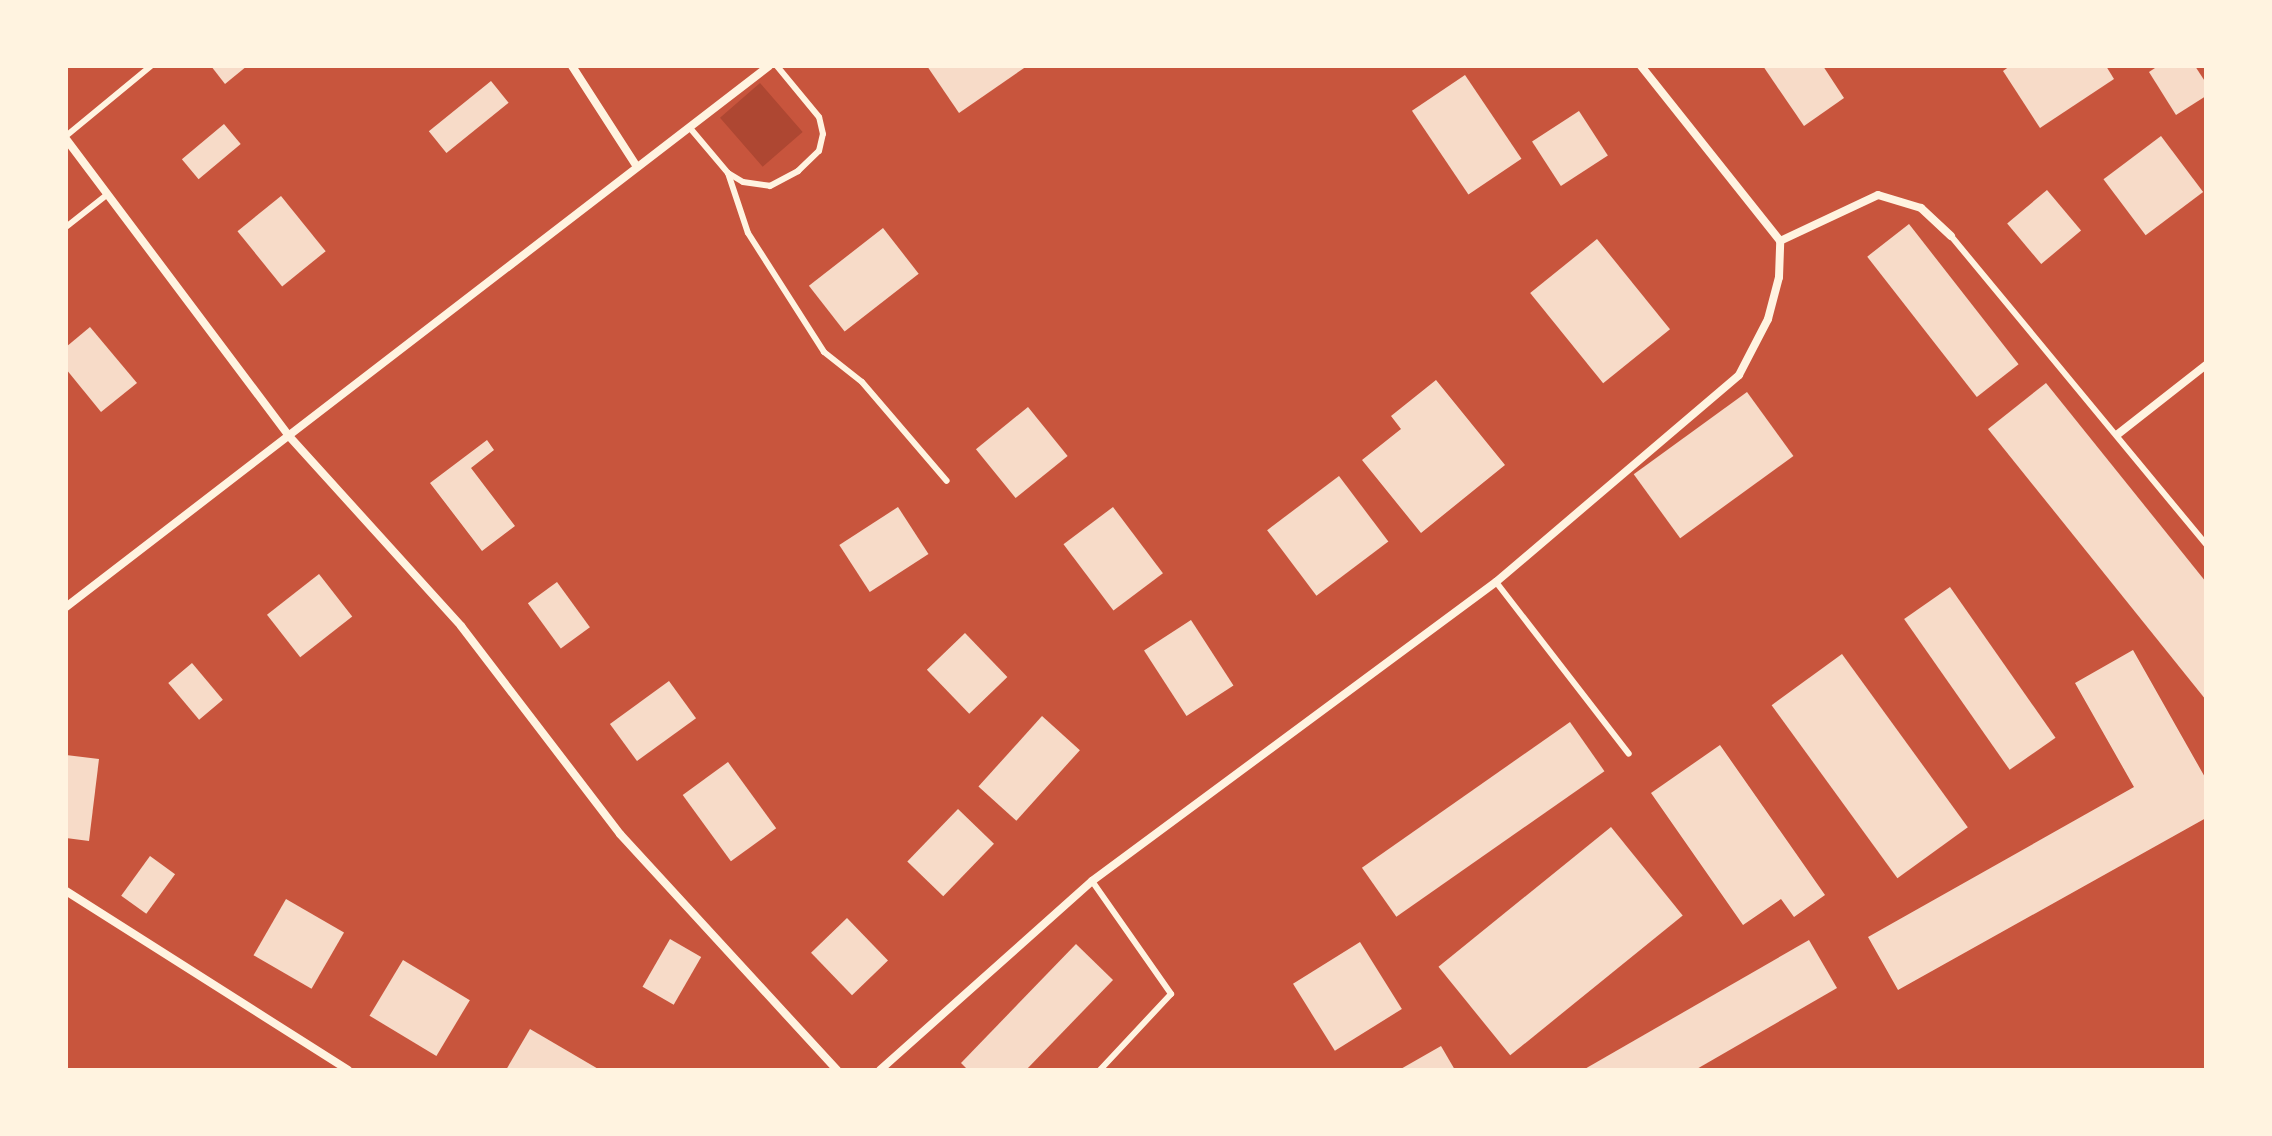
<!DOCTYPE html>
<html>
<head>
<meta charset="utf-8">
<style>
  body { margin:0 }
  #map { position:relative; width:2272px; height:1136px; overflow:hidden; background:#c8553d; font-family:"Fira Sans",sans-serif }
  div>[style] { position:absolute }
  .green>* { inset:0; background:#ae4732; transform-origin:0 0 }
  .building>* { inset:0; background:#f7dbc8; transform-origin:0 0 }
  .service>* { height:6px; margin:-3px; padding:0 3px; transform-origin:3px; border-radius:3px; background:#fff3e0 }
  .minor>* { height:8px; margin:-4px; padding:0 4px; transform-origin:4px; border-radius:4px; background:#fff3e0 }
  span { translate:-50% -50%; white-space:nowrap; text-align:center; line-height:1.15; -webkit-text-stroke:6px #fff3e0; paint-order:stroke }
  .frame { position:absolute; inset:0; border:68px solid #fff3e0; pointer-events:none }
</style>
</head>
<body>
<div id="map">
  <div class="green">
    <div style="left:760px;top:83px;width:65px;height:53px;rotate:49deg"></div>
  </div>
  <div class="building">
    <div style="clip-path:polygon(211px 66px,247px 66px,225px 84px)"></div>
    <div style="clip-path:polygon(927px 66px,1027px 66px,959px 113px)"></div>
    <div style="clip-path:polygon(1763px 66px,1823px 66px,1844px 98px,1804px 126px)"></div>
    <div style="clip-path:polygon(2010px 66px,2106px 66px,2114px 79px,2040px 128px,2003px 71px)"></div>
    <div style="clip-path:polygon(2158px 66px,2195px 66px,2206px 83px,2206px 96px,2176px 115px,2149px 72px)"></div>
    <div style="left:1465px;top:75px;width:101px;height:64px;rotate:56deg"></div>
    <div style="left:491px;top:81px;width:28px;height:80px;rotate:51deg"></div>
    <div style="left:1579px;top:111px;width:53px;height:56px;rotate:57deg"></div>
    <div style="left:224px;top:124px;width:26px;height:55px;rotate:50deg"></div>
    <div style="left:2161px;top:136px;width:70px;height:72px;rotate:53deg"></div>
    <div style="left:2047px;top:190px;width:53px;height:52px;rotate:50deg"></div>
    <div style="left:281px;top:196px;width:71px;height:56px;rotate:51deg"></div>
    <div style="left:1909px;top:224px;width:178px;height:53px;rotate:52deg"></div>
    <div style="left:883px;top:228px;width:58px;height:94px;rotate:52deg"></div>
    <div style="left:1597px;top:239px;width:116px;height:86px;rotate:51deg"></div>
    <div style="clip-path:polygon(90px 327px,137px 383px,101px 412px,66px 369px,66px 347px)"></div>
    <div style="clip-path:polygon(1436px 380px,1505px 465px,1421px 533px,1362px 460px,1401px 429px,1391px 416px)"></div>
    <div style="clip-path:polygon(2046px 383px,2206px 582px,2206px 700px,1988px 429px)"></div>
    <div style="left:1747px;top:392px;width:79px;height:140px;rotate:54deg"></div>
    <div style="left:1028px;top:407px;width:63px;height:67px;rotate:51deg"></div>
    <div style="clip-path:polygon(487px 440px,494px 450px,471px 468px,515px 526px,482px 551px,430px 483px)"></div>
    <div style="left:1339px;top:476px;width:82px;height:90px;rotate:53deg"></div>
    <div style="left:898px;top:507px;width:56px;height:70px;rotate:57deg"></div>
    <div style="left:1113px;top:507px;width:83px;height:62px;rotate:53deg"></div>
    <div style="left:319px;top:574px;width:54px;height:66px;rotate:52deg"></div>
    <div style="left:557px;top:582px;width:56px;height:36px;rotate:54deg"></div>
    <div style="left:1950px;top:587px;width:184px;height:56px;rotate:55deg"></div>
    <div style="left:1191px;top:620px;width:78px;height:56px;rotate:57deg"></div>
    <div style="left:965px;top:633px;width:61px;height:53px;rotate:46deg"></div>
    <div style="clip-path:polygon(2133px 650px,2206px 779px,2206px 818px,1898px 990px,1868px 937px,2134px 787px,2075px 683px)"></div>
    <div style="left:1842px;top:654px;width:214px;height:87px;rotate:54deg"></div>
    <div style="left:192px;top:663px;width:48px;height:31px;rotate:50deg"></div>
    <div style="left:669px;top:681px;width:46px;height:73px;rotate:54deg"></div>
    <div style="left:1042px;top:716px;width:51px;height:95px;rotate:42deg"></div>
    <div style="left:1570px;top:722px;width:60px;height:254px;rotate:55deg"></div>
    <div style="clip-path:polygon(1720px 745px,1825px 895px,1794px 917px,1781px 899px,1743px 925px,1651px 793px)"></div>
    <div style="clip-path:polygon(66px 755px,99px 759px,89px 841px,66px 838px)"></div>
    <div style="left:728px;top:762px;width:82px;height:56px;rotate:54deg"></div>
    <div style="left:958px;top:809px;width:50px;height:73px;rotate:44deg"></div>
    <div style="left:1611px;top:827px;width:114px;height:222px;rotate:51deg"></div>
    <div style="left:150px;top:856px;width:31px;height:49px;rotate:36deg"></div>
    <div style="left:286px;top:899px;width:67px;height:65px;rotate:30deg"></div>
    <div style="left:847px;top:918px;width:59px;height:50px;rotate:46deg"></div>
    <div style="left:670px;top:939px;width:36px;height:55px;rotate:30deg"></div>
    <div style="clip-path:polygon(1809px 940px,1837px 988px,1695px 1070px,1583px 1070px)"></div>
    <div style="left:1360px;top:942px;width:79px;height:79px;rotate:58deg"></div>
    <div style="clip-path:polygon(1076px 944px,1113px 980px,1026px 1070px,968px 1070px,961px 1063px)"></div>
    <div style="left:403px;top:960px;width:78px;height:65px;rotate:31deg"></div>
    <div style="clip-path:polygon(530px 1029px,600px 1070px,506px 1070px)"></div>
    <div style="clip-path:polygon(1441px 1046px,1455px 1070px,1399px 1070px)"></div>
  </div>
  <div class="service">
    <div style="left:690px;top:128px;width:59px;rotate:49.8deg"></div>
    <div style="left:728px;top:173px;width:17px;rotate:31deg"></div>
    <div style="left:743px;top:182px;width:27px;rotate:8deg"></div>
    <div style="left:770px;top:186px;width:32px;rotate:-28deg"></div>
    <div style="left:798px;top:171px;width:29px;rotate:-44deg"></div>
    <div style="left:819px;top:151px;width:17px;rotate:-77deg"></div>
    <div style="left:823px;top:134px;width:17px;rotate:-103deg"></div>
    <div style="left:819px;top:117px;width:66px;rotate:-129.5deg"></div>
    <div style="left:66px;top:136px;width:110px;rotate:-39.5deg"></div>
    <div style="left:728px;top:173px;width:63px;rotate:71.6deg"></div>
    <div style="left:748px;top:233px;width:141px;rotate:57.4deg"></div>
    <div style="left:824px;top:352px;width:48px;rotate:38.3deg"></div>
    <div style="left:862px;top:382px;width:130px;rotate:49.4deg"></div>
    <div style="left:66px;top:227px;width:53px;rotate:-38.2deg"></div>
    <div style="left:1951px;top:236px;width:400px;rotate:50.4deg"></div>
    <div style="left:1496px;top:582px;width:217px;rotate:52.3deg"></div>
    <div style="left:1092px;top:881px;width:138px;rotate:55deg"></div>
    <div style="left:1171px;top:994px;width:104px;rotate:133.1deg"></div>
  </div>
  <div class="minor">
    <div style="left:572px;top:66px;width:120px;rotate:57.2deg"></div>
    <div style="left:1641px;top:66px;width:223px;rotate:51.5deg"></div>
    <div style="left:66px;top:139px;width:370px;rotate:53.1deg"></div>
    <div style="left:288px;top:435px;width:258px;rotate:47.8deg"></div>
    <div style="left:461px;top:626px;width:262px;rotate:52.6deg"></div>
    <div style="left:620px;top:834px;width:321px;rotate:47.4deg"></div>
    <div style="left:2118px;top:434px;width:112px;rotate:-38.1deg"></div>
    <div style="left:66px;top:607px;width:887px;rotate:-37.58deg"></div>
    <div style="left:66px;top:891px;width:334px;rotate:32.4deg"></div>
    <div style="left:880px;top:1070px;width:284px;rotate:-41.7deg"></div>
    <div style="left:1092px;top:881px;width:503px;rotate:-36.51deg"></div>
    <div style="left:1496px;top:582px;width:319px;rotate:-40.4deg"></div>
    <div style="left:1739px;top:375px;width:63px;rotate:-62.6deg"></div>
    <div style="left:1768px;top:319px;width:43px;rotate:-75.3deg"></div>
    <div style="left:1779px;top:277px;width:36px;rotate:-88deg"></div>
    <div style="left:1780px;top:241px;width:108px;rotate:-25.1deg"></div>
    <div style="left:1878px;top:195px;width:45px;rotate:16.8deg"></div>
    <div style="left:1921px;top:208px;width:41px;rotate:43deg"></div>
  </div>
  <div class="frame"></div>
</div>
</body>
</html>
